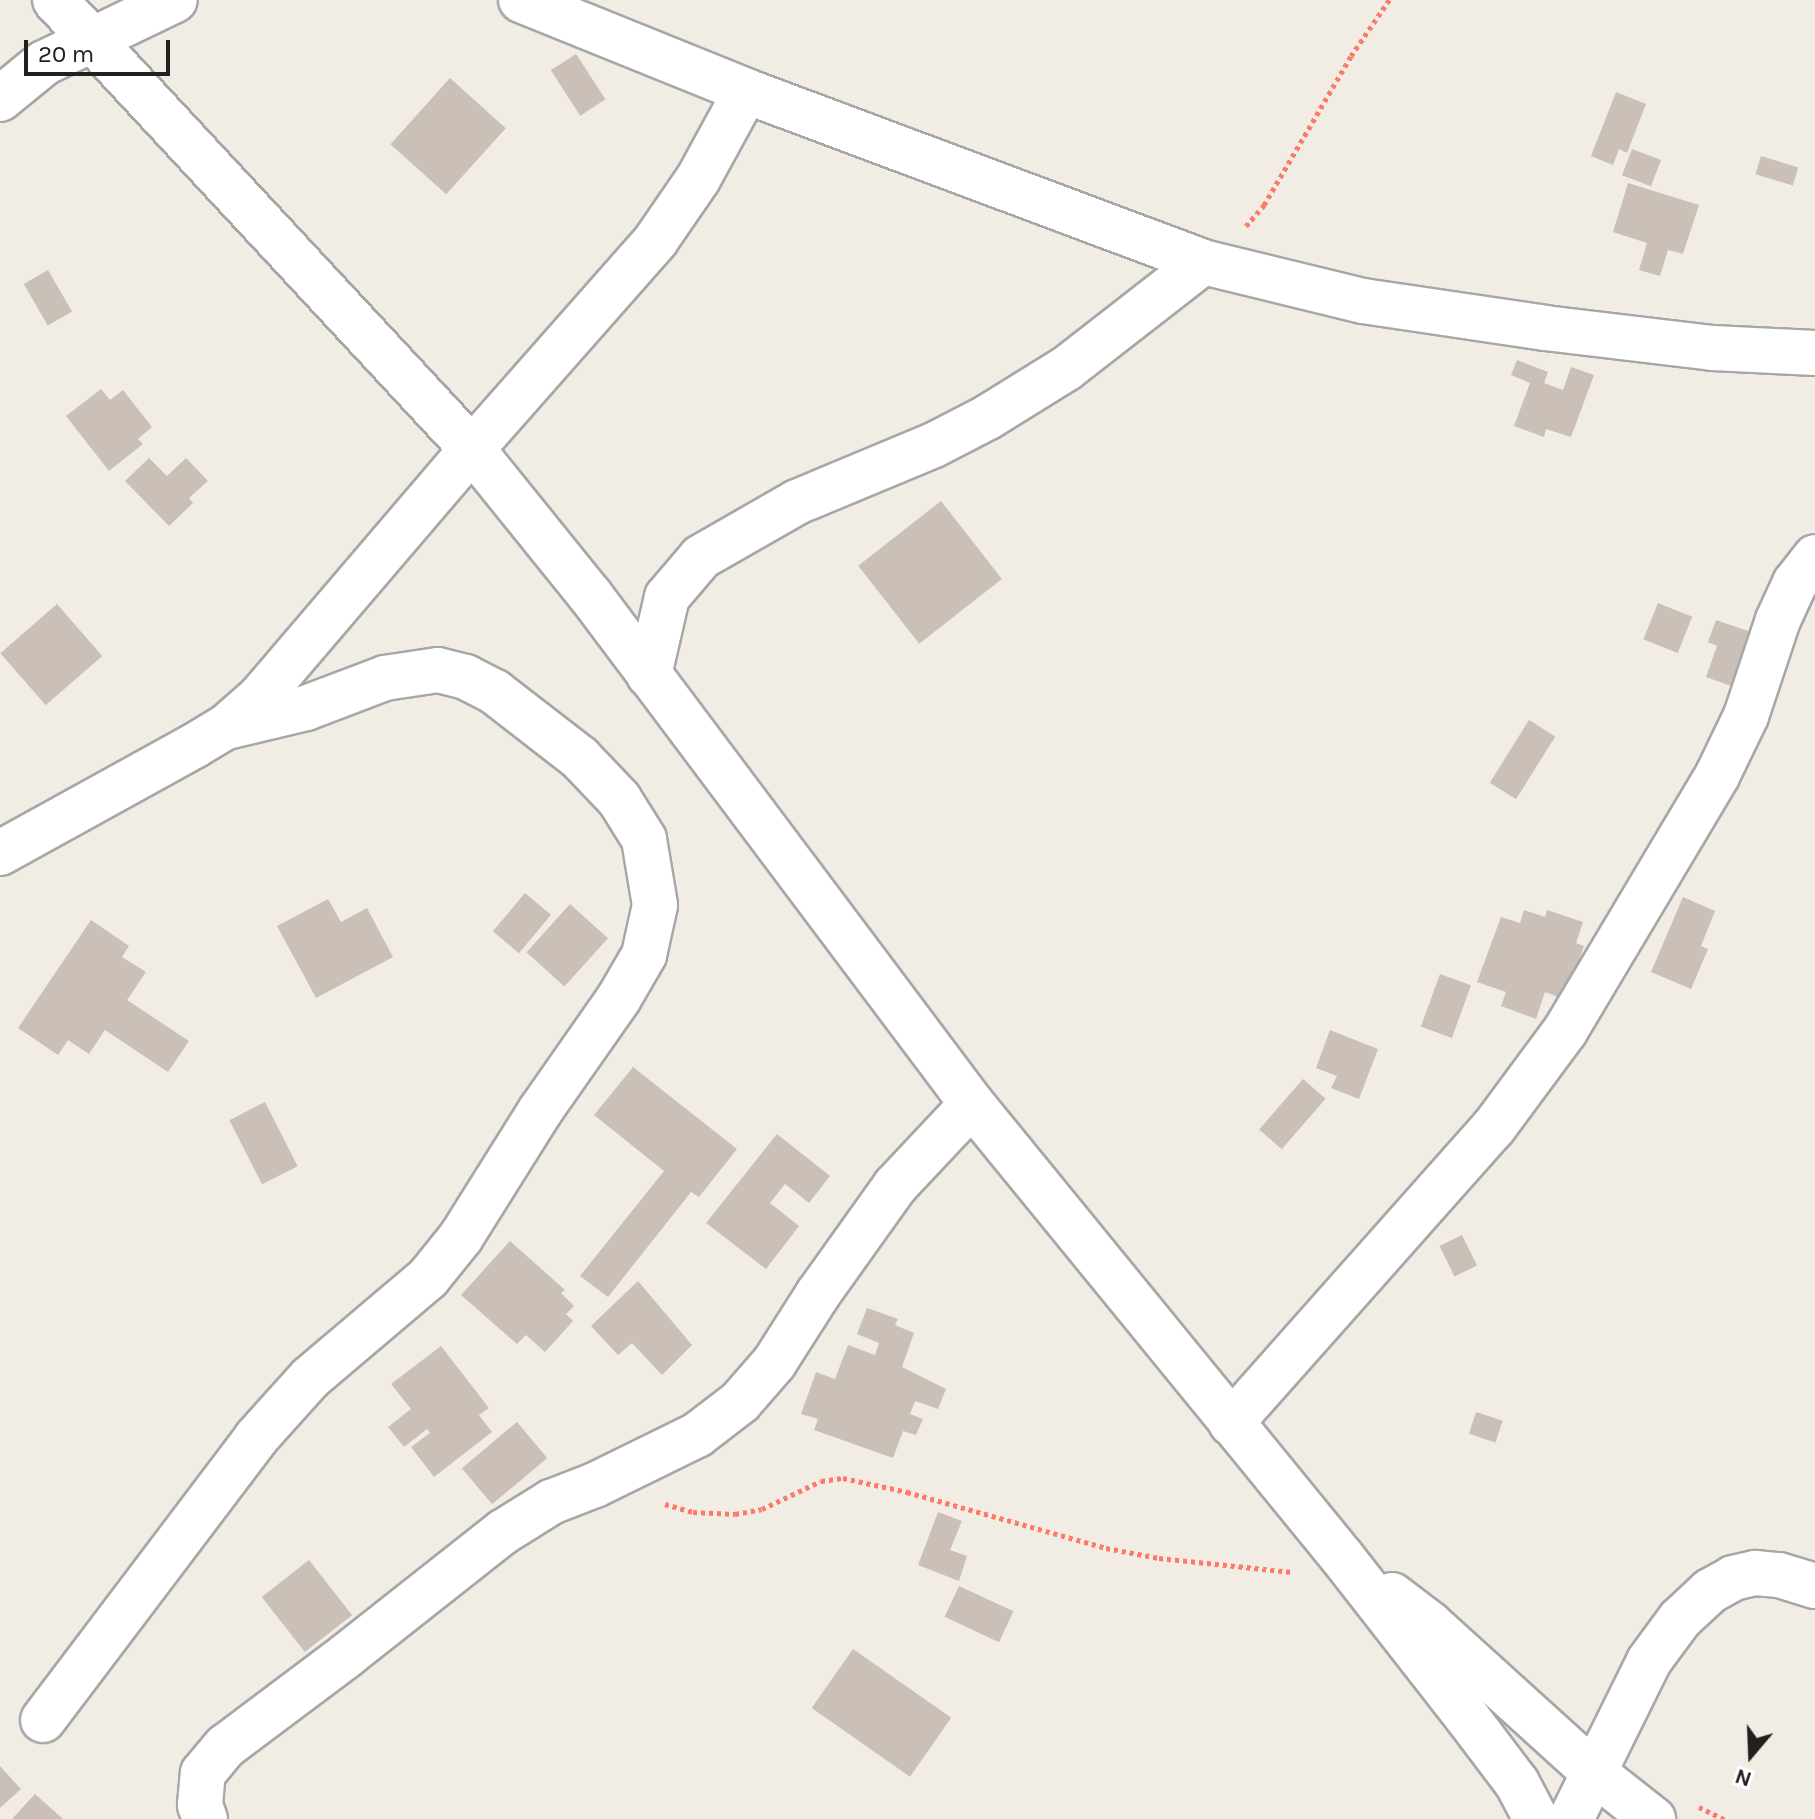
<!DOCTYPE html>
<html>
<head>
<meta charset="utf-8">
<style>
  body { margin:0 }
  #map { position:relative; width:1815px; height:1819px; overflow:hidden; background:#f1ede5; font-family:Karla,sans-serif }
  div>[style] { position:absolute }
  .building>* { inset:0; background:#cac0b8; transform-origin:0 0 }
  .path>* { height:5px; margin-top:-2.5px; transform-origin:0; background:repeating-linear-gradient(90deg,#ff7968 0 4px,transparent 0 8px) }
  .roads { filter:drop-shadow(2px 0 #a7a7a7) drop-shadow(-2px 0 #a7a7a7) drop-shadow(0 2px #a7a7a7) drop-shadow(0 -2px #a7a7a7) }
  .minor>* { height:44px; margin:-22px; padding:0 22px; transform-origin:22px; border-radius:22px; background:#fff }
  span { translate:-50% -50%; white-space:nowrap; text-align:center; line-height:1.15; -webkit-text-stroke:6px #fff; paint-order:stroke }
  .north { position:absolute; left:1711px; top:1715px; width:80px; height:80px; -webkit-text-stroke:6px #fff; paint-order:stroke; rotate:199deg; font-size:22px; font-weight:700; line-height:32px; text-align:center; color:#202020 }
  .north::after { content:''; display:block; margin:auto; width:28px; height:36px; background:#202020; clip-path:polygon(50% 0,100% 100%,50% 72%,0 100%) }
  .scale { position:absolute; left:24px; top:40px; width:146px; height:36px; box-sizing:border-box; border:4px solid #202020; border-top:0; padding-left:10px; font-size:24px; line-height:28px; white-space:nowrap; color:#202020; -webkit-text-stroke:6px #fff; paint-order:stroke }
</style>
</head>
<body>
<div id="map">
  <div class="building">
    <div style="left:576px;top:54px;width:54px;height:30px;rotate:57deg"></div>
    <div style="left:450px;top:78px;width:75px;height:89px;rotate:42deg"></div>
    <div style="clip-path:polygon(1616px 92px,1646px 104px,1627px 153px,1619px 149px,1613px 165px,1591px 156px)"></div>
    <div style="left:1632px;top:149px;width:31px;height:28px;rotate:21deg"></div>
    <div style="left:1761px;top:156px;width:39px;height:19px;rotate:17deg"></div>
    <div style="clip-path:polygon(1628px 183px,1699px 205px,1683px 254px,1668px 250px,1660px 276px,1639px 270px,1647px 243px,1613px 232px)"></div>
    <div style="left:48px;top:270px;width:48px;height:28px;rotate:60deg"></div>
    <div style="clip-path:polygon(1517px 360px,1548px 372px,1544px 383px,1563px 390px,1571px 367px,1594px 375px,1571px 437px,1546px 429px,1544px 437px,1514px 426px,1530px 383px,1511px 375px)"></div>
    <div style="clip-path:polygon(101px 389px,110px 400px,123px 390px,152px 427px,138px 439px,143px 444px,109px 471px,66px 416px)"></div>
    <div style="clip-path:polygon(149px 458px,167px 476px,186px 458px,208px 481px,189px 498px,193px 503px,169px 526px,125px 481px)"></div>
    <div style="left:941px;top:501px;width:99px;height:105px;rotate:52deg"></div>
    <div style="left:1658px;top:603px;width:37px;height:39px;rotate:22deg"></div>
    <div style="left:57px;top:604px;width:69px;height:75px;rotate:49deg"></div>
    <div style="clip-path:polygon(1716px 620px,1751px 632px,1731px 686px,1706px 677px,1717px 646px,1708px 642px)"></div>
    <div style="left:1529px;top:720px;width:31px;height:74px;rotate:32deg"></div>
    <div style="left:525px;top:893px;width:34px;height:50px;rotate:40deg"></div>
    <div style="clip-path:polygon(1683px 897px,1715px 911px,1701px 946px,1708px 949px,1691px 989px,1651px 972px)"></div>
    <div style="clip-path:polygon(328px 899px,341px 922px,367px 908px,393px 957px,316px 998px,277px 926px)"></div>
    <div style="left:570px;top:904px;width:51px;height:65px;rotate:42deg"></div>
    <div style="clip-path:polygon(1524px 910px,1545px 917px,1547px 910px,1583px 922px,1576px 943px,1584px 946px,1576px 969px,1586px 973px,1576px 1004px,1545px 992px,1536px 1019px,1501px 1006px,1506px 992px,1477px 982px,1501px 917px,1520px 923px)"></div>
    <div style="clip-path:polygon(91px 920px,129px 946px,122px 957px,146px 972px,127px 1000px,189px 1041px,168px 1072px,105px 1030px,89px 1054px,68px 1040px,58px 1055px,18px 1028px)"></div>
    <div style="left:1440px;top:974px;width:33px;height:56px;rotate:20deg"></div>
    <div style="clip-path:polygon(1330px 1030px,1378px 1049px,1359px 1099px,1331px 1088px,1337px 1076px,1316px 1068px)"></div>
    <div style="clip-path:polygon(633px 1067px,737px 1149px,699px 1197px,691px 1192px,608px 1297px,580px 1276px,664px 1171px,594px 1115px)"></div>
    <div style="left:1303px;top:1079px;width:30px;height:67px;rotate:41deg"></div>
    <div style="left:265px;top:1102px;width:72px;height:40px;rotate:63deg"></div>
    <div style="clip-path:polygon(777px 1134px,830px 1176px,809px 1203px,785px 1184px,770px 1203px,799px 1226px,766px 1269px,706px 1223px)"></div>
    <div style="left:1462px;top:1235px;width:34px;height:25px;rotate:64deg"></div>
    <div style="clip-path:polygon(510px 1241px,565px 1290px,561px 1293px,574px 1306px,566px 1314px,573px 1321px,545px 1352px,526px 1335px,517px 1344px,461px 1295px)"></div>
    <div style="clip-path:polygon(638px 1281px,692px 1345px,662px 1375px,632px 1343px,618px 1355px,591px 1326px)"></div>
    <div style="clip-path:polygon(867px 1308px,898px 1319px,895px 1325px,914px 1333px,902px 1367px,946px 1389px,938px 1409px,915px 1401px,910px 1414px,923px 1419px,916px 1435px,903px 1431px,893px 1458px,814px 1430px,818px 1419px,801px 1414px,816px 1372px,835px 1379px,848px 1345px,875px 1355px,879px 1343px,857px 1334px)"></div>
    <div style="clip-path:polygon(441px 1346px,489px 1408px,479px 1415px,492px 1432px,434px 1477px,411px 1447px,430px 1433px,427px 1429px,404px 1447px,388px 1427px,411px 1409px,391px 1384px)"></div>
    <div style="left:1476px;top:1412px;width:28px;height:23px;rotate:18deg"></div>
    <div style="left:517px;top:1422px;width:47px;height:72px;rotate:50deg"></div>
    <div style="clip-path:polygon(938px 1512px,962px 1521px,950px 1550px,967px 1556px,959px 1581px,918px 1565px)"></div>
    <div style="left:309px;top:1560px;width:70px;height:60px;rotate:52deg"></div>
    <div style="left:959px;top:1586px;width:60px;height:34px;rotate:25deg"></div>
    <div style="left:853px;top:1649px;width:120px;height:72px;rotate:35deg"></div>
    <div style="clip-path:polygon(0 1766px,21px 1789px,0 1808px)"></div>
    <div style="clip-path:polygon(35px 1794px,63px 1819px,12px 1819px)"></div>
  </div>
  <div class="path">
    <div style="left:1246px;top:226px;width:28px;rotate:-49deg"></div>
    <div style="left:1264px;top:205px;width:173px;rotate:-59.7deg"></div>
    <div style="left:1351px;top:56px;width:68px;rotate:-55.8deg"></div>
    <div style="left:665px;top:1504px;width:29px;rotate:16deg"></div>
    <div style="left:693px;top:1512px;width:42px;rotate:2.7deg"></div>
    <div style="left:735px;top:1514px;width:27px;rotate:-10deg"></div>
    <div style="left:762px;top:1509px;width:65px;rotate:-25.4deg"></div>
    <div style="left:821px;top:1481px;width:22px;rotate:-8deg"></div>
    <div style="left:843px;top:1478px;width:66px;rotate:12.3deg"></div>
    <div style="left:907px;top:1492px;width:207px;rotate:15.7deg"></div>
    <div style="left:1106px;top:1548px;width:54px;rotate:10.7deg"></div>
    <div style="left:1159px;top:1558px;width:134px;rotate:6deg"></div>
    <div style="left:1699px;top:1807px;width:28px;rotate:26deg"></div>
  </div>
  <div class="roads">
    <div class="minor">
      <div style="left:55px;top:0;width:613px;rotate:47.12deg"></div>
      <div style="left:472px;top:449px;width:188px;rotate:51.1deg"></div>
      <div style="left:590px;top:595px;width:636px;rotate:53.11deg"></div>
      <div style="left:972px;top:1104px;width:585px;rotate:50.76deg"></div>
      <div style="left:1342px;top:1557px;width:203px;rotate:52deg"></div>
      <div style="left:1467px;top:1717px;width:83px;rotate:52.9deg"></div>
      <div style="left:1517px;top:1783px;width:41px;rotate:62.2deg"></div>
      <div style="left:521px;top:0;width:243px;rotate:22deg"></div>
      <div style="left:746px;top:91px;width:488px;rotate:20.5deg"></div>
      <div style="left:1203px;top:262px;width:165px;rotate:13.7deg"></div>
      <div style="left:1363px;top:301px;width:184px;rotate:8.4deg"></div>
      <div style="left:1545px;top:328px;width:169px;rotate:6.8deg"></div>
      <div style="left:1713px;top:348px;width:102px;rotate:2.8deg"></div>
      <div style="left:0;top:99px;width:57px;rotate:-39.3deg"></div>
      <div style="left:44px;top:63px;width:145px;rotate:-25.7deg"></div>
      <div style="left:649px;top:675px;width:80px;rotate:-77deg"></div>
      <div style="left:667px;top:597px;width:52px;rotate:-49.6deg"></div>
      <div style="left:701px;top:557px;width:111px;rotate:-29.8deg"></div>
      <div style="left:797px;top:502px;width:148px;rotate:-22.6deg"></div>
      <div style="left:934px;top:445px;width:61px;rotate:-27.4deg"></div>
      <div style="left:988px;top:417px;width:93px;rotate:-31.8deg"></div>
      <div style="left:1067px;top:368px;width:172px;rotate:-37.9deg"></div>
      <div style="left:0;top:853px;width:222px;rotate:-28.9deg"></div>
      <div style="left:194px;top:746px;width:37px;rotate:-31deg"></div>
      <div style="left:226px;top:727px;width:45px;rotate:-41.4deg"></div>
      <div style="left:260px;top:697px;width:326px;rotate:-49.5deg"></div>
      <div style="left:472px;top:449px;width:278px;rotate:-48.6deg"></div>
      <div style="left:656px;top:240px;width:74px;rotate:-55.5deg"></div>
      <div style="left:698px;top:179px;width:100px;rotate:-61.4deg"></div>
      <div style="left:1231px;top:1423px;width:396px;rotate:-48.4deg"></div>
      <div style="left:1494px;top:1127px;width:119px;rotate:-53.5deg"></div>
      <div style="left:1565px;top:1031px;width:297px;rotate:-59.2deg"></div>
      <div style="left:1717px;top:776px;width:67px;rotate:-64.2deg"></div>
      <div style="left:1746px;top:716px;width:101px;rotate:-71.6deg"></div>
      <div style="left:1778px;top:620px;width:41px;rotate:-65.3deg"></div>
      <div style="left:1795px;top:583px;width:33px;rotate:-52deg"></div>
      <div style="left:1392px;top:1595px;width:48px;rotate:37.3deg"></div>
      <div style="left:1430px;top:1624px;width:219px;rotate:42.2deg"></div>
      <div style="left:1592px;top:1771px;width:78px;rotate:38.2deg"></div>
      <div style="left:43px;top:1720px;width:353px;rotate:-52.9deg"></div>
      <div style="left:256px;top:1438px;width:81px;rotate:-48deg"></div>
      <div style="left:310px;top:1378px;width:155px;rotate:-40.3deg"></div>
      <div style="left:428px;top:1278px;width:53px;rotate:-51.2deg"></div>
      <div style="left:461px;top:1237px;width:149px;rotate:-57.9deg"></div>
      <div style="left:540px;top:1111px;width:138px;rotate:-55deg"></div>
      <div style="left:619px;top:998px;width:50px;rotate:-59.8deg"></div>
      <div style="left:644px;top:955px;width:51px;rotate:-77.6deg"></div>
      <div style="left:655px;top:905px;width:67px;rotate:-99.5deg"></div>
      <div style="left:644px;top:839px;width:47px;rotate:-122deg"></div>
      <div style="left:619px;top:799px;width:57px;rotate:-133.6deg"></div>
      <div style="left:580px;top:758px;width:108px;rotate:-142.2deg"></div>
      <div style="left:495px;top:692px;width:33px;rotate:-153deg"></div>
      <div style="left:466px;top:677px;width:29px;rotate:-166deg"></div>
      <div style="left:438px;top:670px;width:54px;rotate:171.4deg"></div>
      <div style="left:385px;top:678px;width:85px;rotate:159.2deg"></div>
      <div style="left:306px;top:708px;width:82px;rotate:166.6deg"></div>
      <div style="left:205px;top:1819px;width:15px;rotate:-110deg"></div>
      <div style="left:200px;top:1805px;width:32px;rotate:-85deg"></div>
      <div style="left:203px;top:1773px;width:35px;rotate:-50deg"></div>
      <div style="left:226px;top:1746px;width:151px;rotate:-36.9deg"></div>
      <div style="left:347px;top:1655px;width:199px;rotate:-38.3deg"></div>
      <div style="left:503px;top:1532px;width:57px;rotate:-32deg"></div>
      <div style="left:551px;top:1502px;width:47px;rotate:-21.1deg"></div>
      <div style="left:595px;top:1485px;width:114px;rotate:-26.1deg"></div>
      <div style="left:697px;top:1435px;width:54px;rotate:-37.5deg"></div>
      <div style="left:740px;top:1402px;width:52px;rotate:-48.9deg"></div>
      <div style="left:774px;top:1363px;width:82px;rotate:-57.5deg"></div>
      <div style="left:818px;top:1294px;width:133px;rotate:-54.5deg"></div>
      <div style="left:895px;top:1186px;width:112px;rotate:-46.8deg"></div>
      <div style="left:1571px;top:1819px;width:176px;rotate:-63.7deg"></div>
      <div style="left:1649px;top:1661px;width:52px;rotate:-53.6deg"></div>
      <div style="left:1680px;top:1619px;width:41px;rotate:-43deg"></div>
      <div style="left:1710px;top:1591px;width:26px;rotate:-29deg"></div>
      <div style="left:1733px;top:1578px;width:23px;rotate:-13deg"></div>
      <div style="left:1755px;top:1573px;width:24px;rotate:5deg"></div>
      <div style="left:1779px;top:1575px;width:38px;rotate:17deg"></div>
    </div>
  </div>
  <div class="north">N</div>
  <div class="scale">20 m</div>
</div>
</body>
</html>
